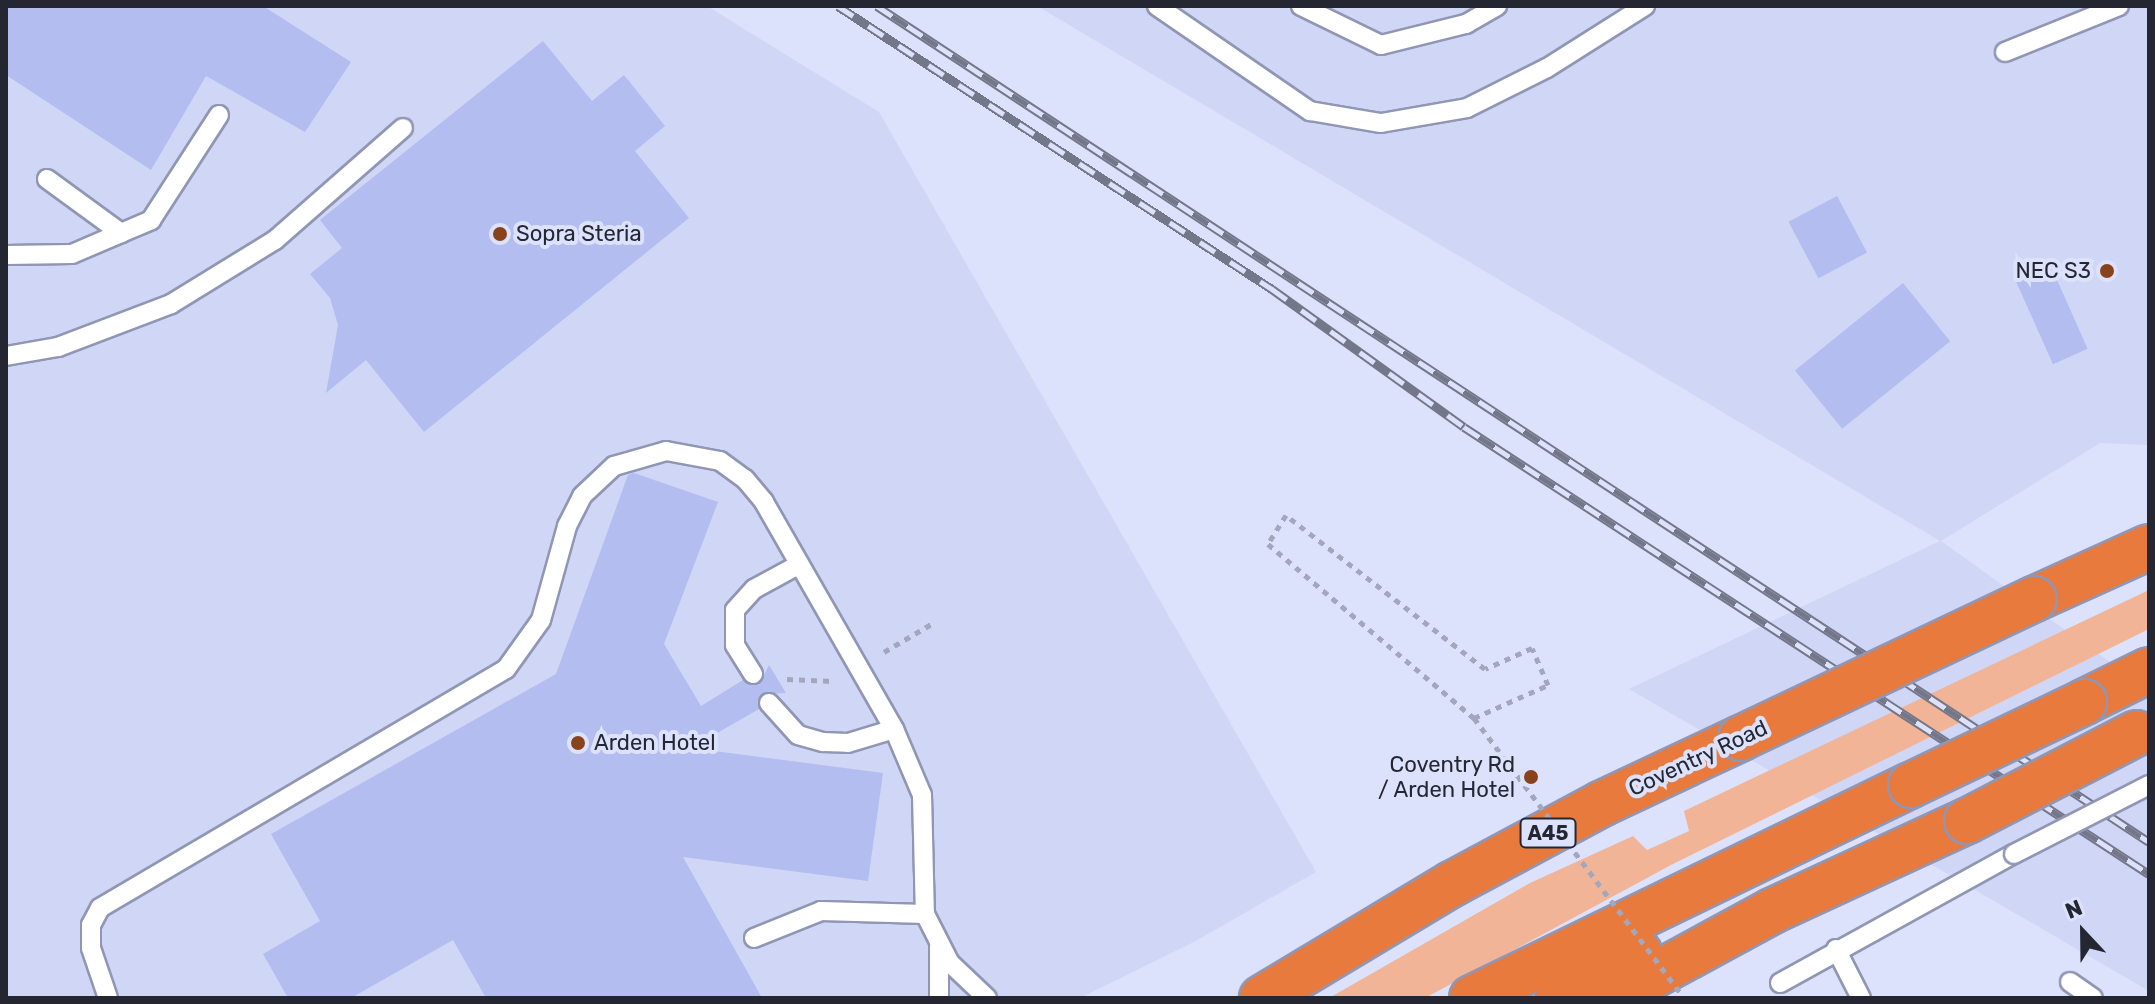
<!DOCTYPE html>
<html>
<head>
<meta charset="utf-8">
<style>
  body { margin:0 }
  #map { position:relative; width:2155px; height:1004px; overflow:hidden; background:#dde2fc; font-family:Rubik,sans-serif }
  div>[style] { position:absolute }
  .built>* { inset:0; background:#d0d6f5 }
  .green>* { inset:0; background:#f2b496 }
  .building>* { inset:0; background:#b3bdf0; transform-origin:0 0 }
  .path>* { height:5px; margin-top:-2.5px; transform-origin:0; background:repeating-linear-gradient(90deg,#a3a7bd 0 6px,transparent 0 12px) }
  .roads { filter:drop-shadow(2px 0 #9096b3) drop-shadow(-2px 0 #9096b3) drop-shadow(0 2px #9096b3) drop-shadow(0 -2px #9096b3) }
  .lane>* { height:18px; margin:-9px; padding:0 9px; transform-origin:9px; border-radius:9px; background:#fff }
  .highway>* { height:44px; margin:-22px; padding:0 22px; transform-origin:22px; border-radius:22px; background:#e87a3d }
  .rail>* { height:9px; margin-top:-4.5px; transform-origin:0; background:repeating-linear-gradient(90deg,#dde2fc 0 18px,#747789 0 36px); box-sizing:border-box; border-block:2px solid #747789 }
  .path-bridge>* { height:5px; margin-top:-2.5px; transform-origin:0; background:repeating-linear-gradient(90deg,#a3a7bd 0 6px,transparent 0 12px) }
  .bridges { filter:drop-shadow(2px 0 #9096b3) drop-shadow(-2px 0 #9096b3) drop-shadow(0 2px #9096b3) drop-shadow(0 -2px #9096b3) }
  .lane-bridge>* { height:18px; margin:-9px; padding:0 9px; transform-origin:9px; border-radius:9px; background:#fff }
  .highway-bridge>* { height:44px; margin:-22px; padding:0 22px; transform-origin:22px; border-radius:22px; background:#e87a3d }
  .dots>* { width:22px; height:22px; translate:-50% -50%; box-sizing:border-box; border:4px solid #dde2fc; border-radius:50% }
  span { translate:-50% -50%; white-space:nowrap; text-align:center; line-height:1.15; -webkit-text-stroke:8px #dde2fc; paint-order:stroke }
  .shield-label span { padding:2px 6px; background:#dde2fc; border:2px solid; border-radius:6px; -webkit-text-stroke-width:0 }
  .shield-label { font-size:20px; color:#242632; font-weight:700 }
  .poi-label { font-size:22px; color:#242632 }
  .left { translate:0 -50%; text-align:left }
  .right { translate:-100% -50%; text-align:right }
  .street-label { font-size:22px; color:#242632 }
  .frame { position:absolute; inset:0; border:8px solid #242632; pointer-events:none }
  .north { position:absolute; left:2043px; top:892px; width:80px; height:80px; -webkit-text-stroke:6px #dde2fc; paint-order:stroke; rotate:338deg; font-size:22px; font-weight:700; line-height:32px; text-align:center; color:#242632 }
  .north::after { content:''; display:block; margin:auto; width:28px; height:36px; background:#242632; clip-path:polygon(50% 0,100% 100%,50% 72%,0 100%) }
</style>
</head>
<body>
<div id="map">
  <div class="built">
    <div style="clip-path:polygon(6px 6px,707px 6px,879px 112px,1316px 872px,1194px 942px,1080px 998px,6px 998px)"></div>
    <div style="clip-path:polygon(1037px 6px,2149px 6px,2149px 445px,2100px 443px,1941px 541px,2149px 690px,2149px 991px,1629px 689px,1940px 541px)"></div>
  </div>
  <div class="green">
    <div style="clip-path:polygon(2149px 590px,2149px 629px,1671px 865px,1425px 998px,1329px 998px,1530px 883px,1633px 836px,1647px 850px,1689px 831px,1684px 811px)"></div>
  </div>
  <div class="building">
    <div style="clip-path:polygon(6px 6px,263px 6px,351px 62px,305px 132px,206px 76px,151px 170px,6px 75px)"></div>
    <div style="clip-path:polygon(543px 41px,592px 101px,624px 75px,665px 126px,635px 151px,689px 218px,424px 432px,366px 360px,326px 393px,338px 325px,330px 298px,310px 274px,342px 248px,320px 220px)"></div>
    <div style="left:1837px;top:196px;width:64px;height:55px;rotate:62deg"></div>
    <div style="left:2049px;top:262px;width:95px;height:38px;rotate:66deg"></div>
    <div style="left:1903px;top:283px;width:75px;height:139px;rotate:51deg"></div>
    <div style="clip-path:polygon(634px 473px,718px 502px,664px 644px,701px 706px,743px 680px,759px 685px,769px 665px,786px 693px,762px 694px,759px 709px,691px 748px,883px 773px,868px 881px,683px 857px,762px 998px,486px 998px,453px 940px,351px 998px,288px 998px,263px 954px,320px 921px,271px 834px,556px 674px,628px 475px)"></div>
  </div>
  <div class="path">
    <div style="left:884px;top:652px;width:57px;rotate:-30.6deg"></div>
    <div style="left:787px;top:679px;width:46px;rotate:2.5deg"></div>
    <div style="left:1474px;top:718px;width:81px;rotate:-24deg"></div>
    <div style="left:1548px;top:685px;width:40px;rotate:-113.4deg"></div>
    <div style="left:1532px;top:648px;width:51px;rotate:155.9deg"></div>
  </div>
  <div class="roads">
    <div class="lane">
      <div style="left:1157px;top:6px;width:186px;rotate:34.5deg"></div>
      <div style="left:1310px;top:111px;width:72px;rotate:9.6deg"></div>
      <div style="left:1381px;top:123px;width:87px;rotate:-9.9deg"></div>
      <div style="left:1467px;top:108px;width:89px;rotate:-26.6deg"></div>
      <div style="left:1547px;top:68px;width:116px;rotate:-32.3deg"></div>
      <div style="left:1301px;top:6px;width:89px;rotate:26deg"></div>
      <div style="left:1381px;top:45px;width:88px;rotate:-13.9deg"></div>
      <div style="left:1466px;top:24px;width:36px;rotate:-30deg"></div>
      <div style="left:2005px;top:52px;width:123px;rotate:-22deg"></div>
      <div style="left:47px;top:179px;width:92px;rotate:36.1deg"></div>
      <div style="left:121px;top:233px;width:33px;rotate:-23deg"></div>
      <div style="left:151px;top:220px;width:125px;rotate:-57.1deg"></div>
      <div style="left:6px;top:255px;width:66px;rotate:-0.9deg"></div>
      <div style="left:72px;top:254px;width:53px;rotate:-23.2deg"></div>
      <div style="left:6px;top:356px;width:53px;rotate:-9.8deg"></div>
      <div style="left:58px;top:347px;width:121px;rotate:-20.8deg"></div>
      <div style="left:171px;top:304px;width:122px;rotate:-31.6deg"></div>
      <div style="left:275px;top:240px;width:170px;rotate:-41.2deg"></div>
      <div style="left:753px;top:674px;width:34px;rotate:-122deg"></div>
      <div style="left:735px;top:645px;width:35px;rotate:-90deg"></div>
      <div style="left:735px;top:610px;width:28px;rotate:-48deg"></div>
      <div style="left:754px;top:589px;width:50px;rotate:-28.6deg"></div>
      <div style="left:769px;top:703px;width:43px;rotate:47.8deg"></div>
      <div style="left:798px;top:735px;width:26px;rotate:16deg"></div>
      <div style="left:823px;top:742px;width:25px;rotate:2deg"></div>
      <div style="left:848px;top:743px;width:48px;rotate:-16.9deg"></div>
      <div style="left:754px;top:938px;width:72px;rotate:-21.9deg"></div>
      <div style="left:821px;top:911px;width:104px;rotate:1.7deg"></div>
      <div style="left:939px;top:946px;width:52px;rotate:90deg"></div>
      <div style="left:1836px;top:949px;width:55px;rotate:63deg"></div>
      <div style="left:2070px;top:982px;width:28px;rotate:35deg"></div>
      <div style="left:1780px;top:983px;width:267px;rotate:-28.9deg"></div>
      <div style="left:108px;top:998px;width:53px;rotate:-108.8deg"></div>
      <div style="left:91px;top:948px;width:23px;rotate:-90deg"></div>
      <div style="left:91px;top:925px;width:19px;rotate:-62deg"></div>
      <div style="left:100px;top:908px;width:471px;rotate:-30.5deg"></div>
      <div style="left:506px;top:669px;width:60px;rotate:-54.5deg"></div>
      <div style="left:541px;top:620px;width:98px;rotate:-74.5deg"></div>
      <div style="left:567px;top:526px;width:34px;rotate:-63deg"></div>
      <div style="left:582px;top:496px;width:44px;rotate:-43.2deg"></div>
      <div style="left:614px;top:466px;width:54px;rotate:-16.1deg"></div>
      <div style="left:666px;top:451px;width:55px;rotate:10.5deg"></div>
      <div style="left:720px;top:461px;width:31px;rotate:36deg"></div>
      <div style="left:745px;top:479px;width:30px;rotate:50deg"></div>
      <div style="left:764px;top:502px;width:262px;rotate:60.2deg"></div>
      <div style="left:894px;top:729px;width:72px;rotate:67deg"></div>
      <div style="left:922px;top:795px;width:119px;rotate:88.6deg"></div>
      <div style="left:925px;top:914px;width:55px;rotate:63deg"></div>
      <div style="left:950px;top:963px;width:51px;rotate:43.4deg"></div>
    </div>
    <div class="highway">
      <div style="left:2034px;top:599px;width:126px;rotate:-24.3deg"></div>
      <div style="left:2084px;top:702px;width:72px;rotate:-26.2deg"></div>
      <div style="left:1262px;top:998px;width:222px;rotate:-31deg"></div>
      <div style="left:1452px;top:884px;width:169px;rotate:-28.2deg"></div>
      <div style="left:1601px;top:804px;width:155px;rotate:-25.2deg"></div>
      <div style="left:1472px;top:998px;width:488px;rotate:-25.9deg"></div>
      <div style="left:1558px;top:998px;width:93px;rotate:-29.1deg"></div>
      <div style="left:1612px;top:998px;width:182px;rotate:-28.5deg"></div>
      <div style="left:1772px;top:911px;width:215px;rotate:-24.8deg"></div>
    </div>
  </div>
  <div class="rail">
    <div style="left:838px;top:6px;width:518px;rotate:33.11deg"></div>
    <div style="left:1272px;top:289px;width:236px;rotate:35.7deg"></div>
    <div style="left:1464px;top:427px;width:818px;rotate:33.13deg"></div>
    <div style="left:877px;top:6px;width:1522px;rotate:33.31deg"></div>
  </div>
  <div class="path-bridge">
    <div style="left:1485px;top:669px;width:252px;rotate:-142.3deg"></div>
    <div style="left:1286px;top:515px;width:34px;rotate:122deg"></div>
    <div style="left:1268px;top:544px;width:270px;rotate:40.2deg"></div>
    <div style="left:1474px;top:718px;width:350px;rotate:53.1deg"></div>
  </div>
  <div class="bridges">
    <div class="lane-bridge">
      <div style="left:2014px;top:854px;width:152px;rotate:-27.1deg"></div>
    </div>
    <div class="highway-bridge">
      <div style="left:1741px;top:738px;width:324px;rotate:-25.4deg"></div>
      <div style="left:1911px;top:785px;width:192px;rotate:-25.6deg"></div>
      <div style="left:1967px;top:821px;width:191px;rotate:-27.4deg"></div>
    </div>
  </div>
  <div class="dots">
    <div style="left:500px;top:234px;background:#88431c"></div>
    <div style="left:2107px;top:271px;background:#88431c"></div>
    <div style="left:578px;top:743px;background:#88431c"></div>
    <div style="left:1531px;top:777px;background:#88431c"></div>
  </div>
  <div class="shield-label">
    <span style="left:1548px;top:833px">A45</span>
  </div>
  <div class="poi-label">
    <span class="left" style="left:516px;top:234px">Sopra Steria</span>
    <span class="right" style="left:2091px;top:271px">NEC S3</span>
    <span class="left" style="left:594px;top:743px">Arden Hotel</span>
    <span class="right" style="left:1515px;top:777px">Coventry Rd<br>/ Arden Hotel</span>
  </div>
  <div class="street-label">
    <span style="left:1698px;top:758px;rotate:-25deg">Coventry Road</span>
  </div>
  <div class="frame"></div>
  <div class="north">N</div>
</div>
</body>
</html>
